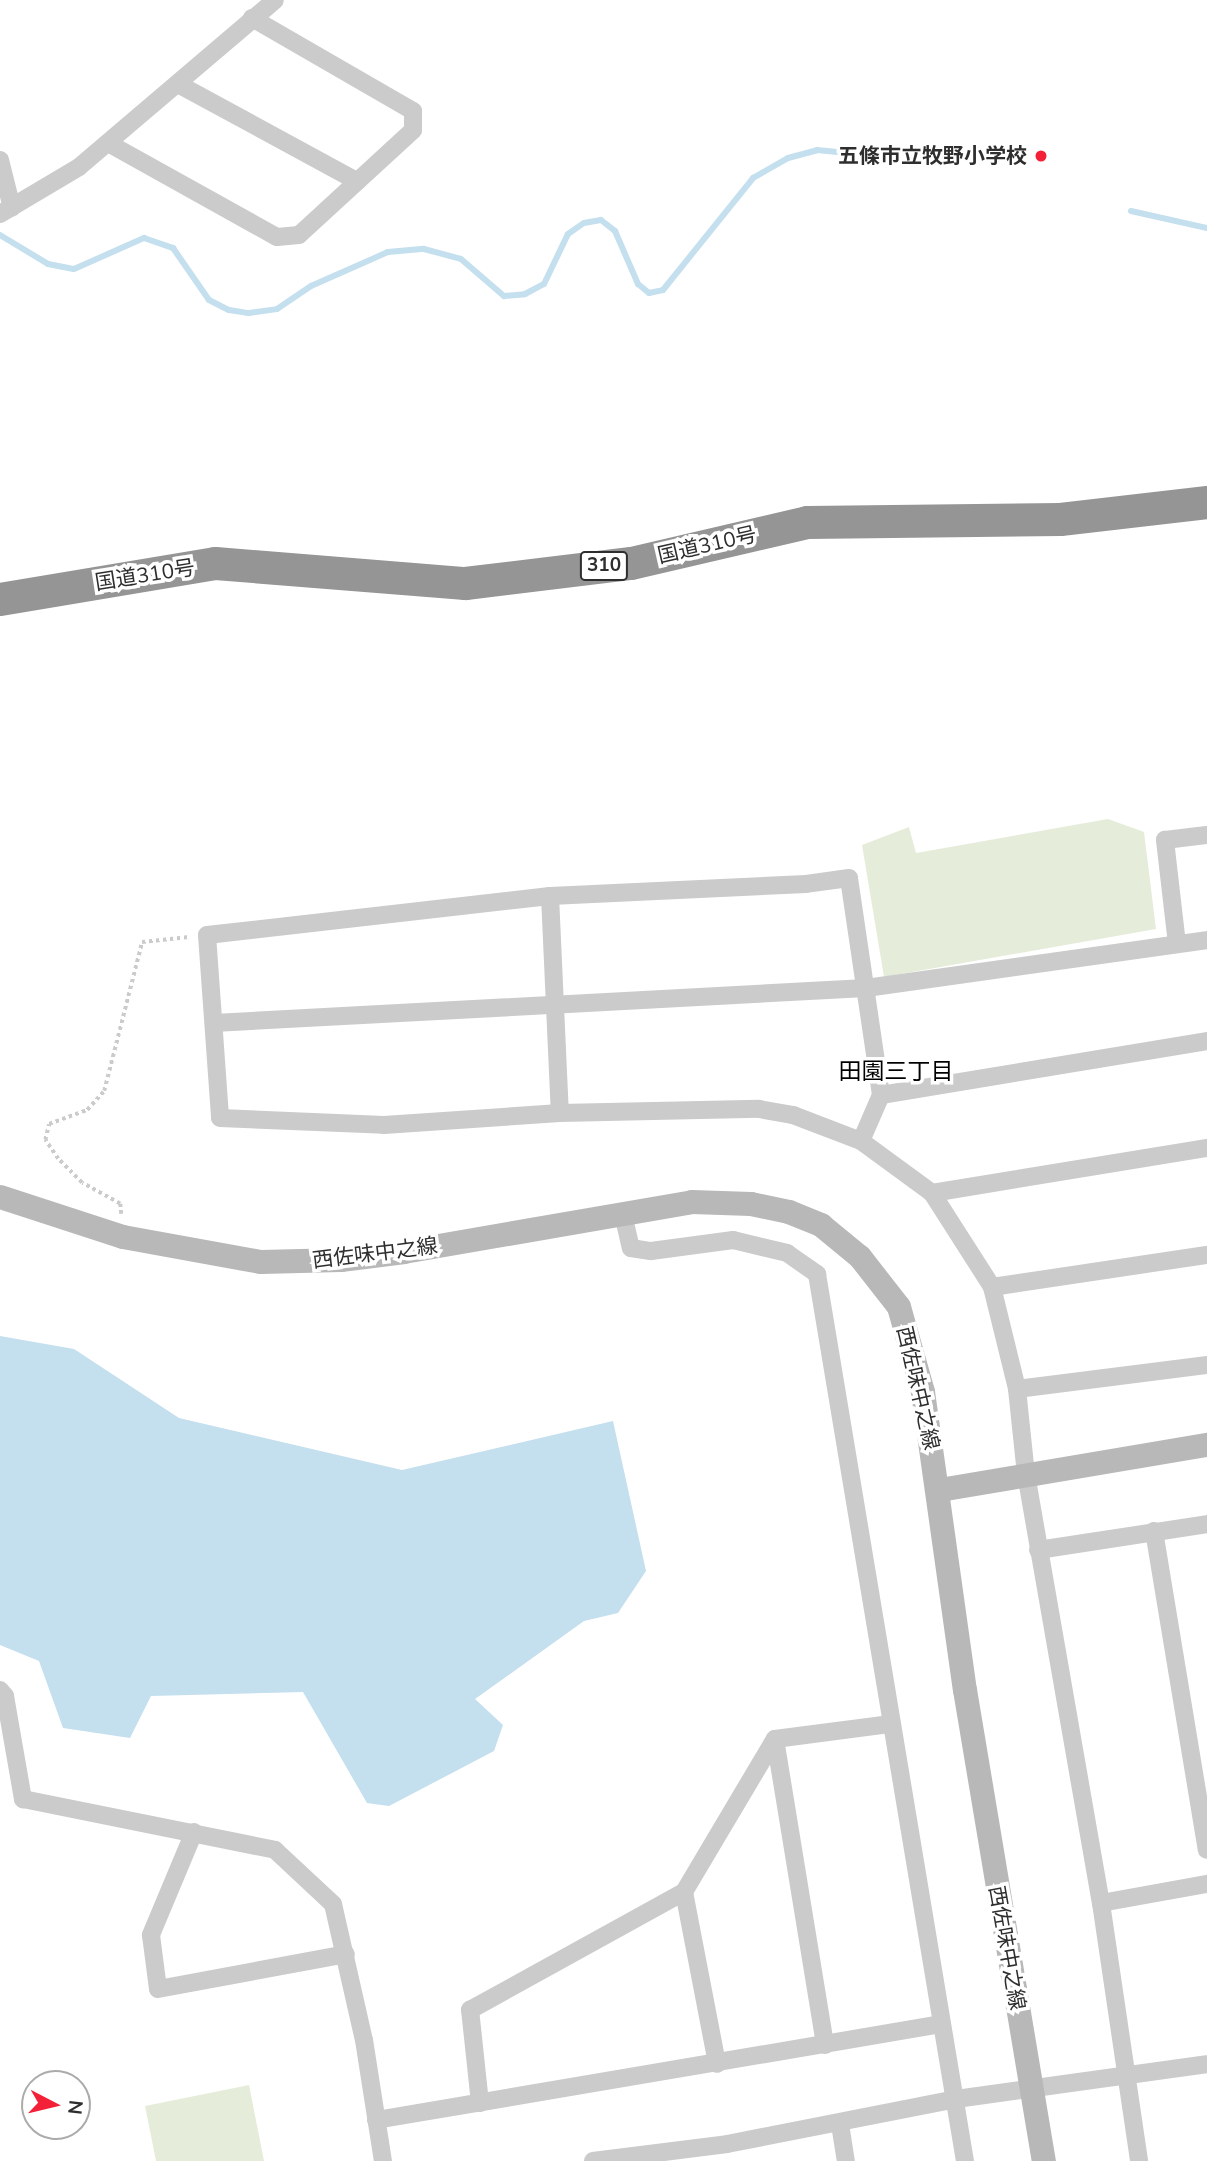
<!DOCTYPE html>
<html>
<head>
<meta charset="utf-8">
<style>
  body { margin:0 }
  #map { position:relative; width:1207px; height:2161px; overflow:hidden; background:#fff; font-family:"Nunito Sans","Noto Sans JP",sans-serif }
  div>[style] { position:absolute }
  .green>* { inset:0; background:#e5edda }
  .water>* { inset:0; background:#c4dfee }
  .stream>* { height:6px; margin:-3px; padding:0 3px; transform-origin:3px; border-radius:3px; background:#c4dfee }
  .path>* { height:3.5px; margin-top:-1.75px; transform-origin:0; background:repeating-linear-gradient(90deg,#cbcbcb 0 3.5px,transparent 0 7px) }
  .street>* { height:18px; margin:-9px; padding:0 9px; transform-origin:9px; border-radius:9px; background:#cbcbcb }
  .secondary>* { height:24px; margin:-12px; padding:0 12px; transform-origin:12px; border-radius:12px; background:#b8b8b8 }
  .highway>* { height:33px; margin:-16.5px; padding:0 16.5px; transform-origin:16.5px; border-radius:16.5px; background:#959595 }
  .dots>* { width:19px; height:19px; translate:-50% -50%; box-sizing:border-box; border:4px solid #fff; border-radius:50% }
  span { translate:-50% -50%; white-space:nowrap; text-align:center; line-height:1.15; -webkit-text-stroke:7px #fff; paint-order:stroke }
  .shield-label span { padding:2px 5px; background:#fff; border:2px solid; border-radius:5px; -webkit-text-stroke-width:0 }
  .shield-label { font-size:19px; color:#2e2e2e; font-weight:700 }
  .poi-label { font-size:21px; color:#2e2e2e; font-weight:700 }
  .right { translate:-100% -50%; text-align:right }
  .street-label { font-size:21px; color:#2e2e2e }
  .neighbourhood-label { font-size:23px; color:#000 }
  .north { position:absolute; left:21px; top:2070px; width:70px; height:70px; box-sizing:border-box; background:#fff; border:2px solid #ababab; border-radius:50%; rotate:97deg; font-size:19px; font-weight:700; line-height:28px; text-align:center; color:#2e2e2e }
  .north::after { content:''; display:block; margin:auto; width:24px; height:32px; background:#f42038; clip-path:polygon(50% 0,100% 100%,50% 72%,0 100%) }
</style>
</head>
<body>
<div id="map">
  <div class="green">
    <div style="clip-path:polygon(1108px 819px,1144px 832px,1156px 929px,884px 977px,862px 845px,909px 827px,916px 853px)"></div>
    <div style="clip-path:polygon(249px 2085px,264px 2161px,156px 2161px,145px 2106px)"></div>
  </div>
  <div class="water">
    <div style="clip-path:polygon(0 1336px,74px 1349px,179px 1418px,402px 1470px,613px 1421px,646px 1571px,618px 1613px,584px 1621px,475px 1699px,503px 1725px,494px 1751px,389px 1806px,367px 1803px,303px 1692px,151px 1696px,130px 1738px,63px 1728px,39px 1661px,0 1645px)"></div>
  </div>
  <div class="stream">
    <div style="left:1131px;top:211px;width:78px;rotate:12.6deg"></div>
    <div style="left:0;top:235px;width:56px;rotate:31.1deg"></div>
    <div style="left:48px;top:264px;width:26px;rotate:11deg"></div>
    <div style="left:74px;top:269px;width:77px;rotate:-23.9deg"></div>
    <div style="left:144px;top:238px;width:31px;rotate:19deg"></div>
    <div style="left:173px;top:248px;width:63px;rotate:55.3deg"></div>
    <div style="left:209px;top:300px;width:22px;rotate:27deg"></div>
    <div style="left:229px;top:310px;width:20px;rotate:9deg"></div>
    <div style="left:249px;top:313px;width:28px;rotate:-8deg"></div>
    <div style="left:277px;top:309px;width:41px;rotate:-34.1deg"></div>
    <div style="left:311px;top:286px;width:84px;rotate:-23.8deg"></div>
    <div style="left:388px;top:252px;width:36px;rotate:-5deg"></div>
    <div style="left:424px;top:249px;width:38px;rotate:15deg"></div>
    <div style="left:461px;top:259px;width:57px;rotate:40.7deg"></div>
    <div style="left:504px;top:296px;width:21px;rotate:-5deg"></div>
    <div style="left:525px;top:294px;width:21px;rotate:-28deg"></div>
    <div style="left:544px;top:284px;width:55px;rotate:-64.4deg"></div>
    <div style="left:568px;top:234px;width:19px;rotate:-35deg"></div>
    <div style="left:584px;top:223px;width:17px;rotate:-10deg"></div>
    <div style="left:601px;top:220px;width:18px;rotate:38deg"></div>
    <div style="left:615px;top:231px;width:58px;rotate:66.5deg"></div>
    <div style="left:638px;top:284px;width:14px;rotate:39deg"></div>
    <div style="left:649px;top:293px;width:14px;rotate:-12deg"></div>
    <div style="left:663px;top:290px;width:144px;rotate:-51.2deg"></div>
    <div style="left:753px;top:178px;width:40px;rotate:-29.7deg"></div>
    <div style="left:788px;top:158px;width:30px;rotate:-15deg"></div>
    <div style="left:817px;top:150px;width:51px;rotate:5.6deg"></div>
  </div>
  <div class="path">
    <div style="left:121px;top:1214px;width:10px;rotate:-96deg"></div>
    <div style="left:120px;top:1204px;width:43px;rotate:-151.1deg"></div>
    <div style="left:82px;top:1183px;width:34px;rotate:-135deg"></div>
    <div style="left:58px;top:1159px;width:23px;rotate:-124deg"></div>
    <div style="left:45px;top:1140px;width:16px;rotate:-76deg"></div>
    <div style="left:49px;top:1124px;width:40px;rotate:-20.2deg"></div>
    <div style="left:87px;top:1110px;width:25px;rotate:-48deg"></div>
    <div style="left:104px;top:1091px;width:154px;rotate:-75.7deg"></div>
    <div style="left:142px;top:942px;width:47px;rotate:-6.1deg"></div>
  </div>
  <div class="street">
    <div style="left:178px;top:84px;width:204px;rotate:28.5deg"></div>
    <div style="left:108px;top:143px;width:193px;rotate:29.1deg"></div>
    <div style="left:277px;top:237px;width:22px;rotate:-5deg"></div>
    <div style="left:299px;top:235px;width:155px;rotate:-42.6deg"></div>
    <div style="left:413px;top:130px;width:19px;rotate:-90deg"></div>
    <div style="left:413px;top:111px;width:186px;rotate:-150deg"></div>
    <div style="left:0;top:160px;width:49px;rotate:76deg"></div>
    <div style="left:0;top:214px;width:92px;rotate:-30.7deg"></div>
    <div style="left:79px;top:167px;width:257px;rotate:-40.4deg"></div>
    <div style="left:550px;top:896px;width:217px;rotate:87.4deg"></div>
    <div style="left:1177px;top:944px;width:105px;rotate:-96.6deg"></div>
    <div style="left:1165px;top:840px;width:42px;rotate:-6.8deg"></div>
    <div style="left:214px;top:1023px;width:653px;rotate:-3.07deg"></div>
    <div style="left:866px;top:988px;width:344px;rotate:-8deg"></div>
    <div style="left:881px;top:1095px;width:330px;rotate:-9.4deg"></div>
    <div style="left:861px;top:1141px;width:50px;rotate:-66.5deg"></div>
    <div style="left:881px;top:1095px;width:219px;rotate:-98.4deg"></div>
    <div style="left:849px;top:878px;width:43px;rotate:172.1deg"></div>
    <div style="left:806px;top:884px;width:256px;rotate:177.3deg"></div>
    <div style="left:550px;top:896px;width:345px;rotate:173.5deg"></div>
    <div style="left:207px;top:935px;width:183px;rotate:85.9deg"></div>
    <div style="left:220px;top:1118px;width:164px;rotate:2.4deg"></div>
    <div style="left:384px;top:1125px;width:176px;rotate:-3.9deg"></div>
    <div style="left:560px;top:1113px;width:199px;rotate:-1.2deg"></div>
    <div style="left:759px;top:1109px;width:35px;rotate:10deg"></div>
    <div style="left:793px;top:1115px;width:73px;rotate:20.9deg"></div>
    <div style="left:861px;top:1141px;width:88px;rotate:36.2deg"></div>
    <div style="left:932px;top:1193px;width:112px;rotate:57.4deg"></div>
    <div style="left:992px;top:1287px;width:105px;rotate:76.2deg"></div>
    <div style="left:1017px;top:1389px;width:85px;rotate:84deg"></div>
    <div style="left:1026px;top:1474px;width:436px;rotate:80.1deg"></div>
    <div style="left:1101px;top:1903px;width:261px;rotate:81.6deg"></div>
    <div style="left:932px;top:1193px;width:279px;rotate:-9.3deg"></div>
    <div style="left:623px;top:1214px;width:35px;rotate:77deg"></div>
    <div style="left:631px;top:1248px;width:20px;rotate:9deg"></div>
    <div style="left:651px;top:1251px;width:83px;rotate:-7.6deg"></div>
    <div style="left:733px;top:1240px;width:56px;rotate:13.5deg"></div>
    <div style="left:787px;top:1253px;width:37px;rotate:35deg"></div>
    <div style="left:817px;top:1274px;width:899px;rotate:80.53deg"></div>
    <div style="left:992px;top:1287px;width:217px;rotate:-8.5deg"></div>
    <div style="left:1017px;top:1389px;width:192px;rotate:-7.2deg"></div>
    <div style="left:1154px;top:1531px;width:323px;rotate:80.6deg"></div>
    <div style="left:1038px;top:1550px;width:171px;rotate:-8.7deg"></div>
    <div style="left:0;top:1690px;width:8px;rotate:50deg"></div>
    <div style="left:5px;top:1696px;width:105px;rotate:80.1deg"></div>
    <div style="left:23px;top:1799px;width:257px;rotate:11.4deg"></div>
    <div style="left:275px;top:1850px;width:79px;rotate:43deg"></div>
    <div style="left:333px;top:1904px;width:139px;rotate:77.2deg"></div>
    <div style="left:364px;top:2040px;width:122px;rotate:81.1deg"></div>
    <div style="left:775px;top:1739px;width:310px;rotate:80.7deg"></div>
    <div style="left:775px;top:1739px;width:117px;rotate:-7.4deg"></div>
    <div style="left:194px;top:1832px;width:112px;rotate:112.7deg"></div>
    <div style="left:151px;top:1935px;width:54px;rotate:82.6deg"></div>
    <div style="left:158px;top:1989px;width:191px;rotate:-10.5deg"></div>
    <div style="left:684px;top:1892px;width:175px;rotate:79.1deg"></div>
    <div style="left:1101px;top:1903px;width:108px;rotate:-10.2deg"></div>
    <div style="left:480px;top:2103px;width:94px;rotate:-96.1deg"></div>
    <div style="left:470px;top:2010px;width:244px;rotate:-28.9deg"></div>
    <div style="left:684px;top:1892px;width:178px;rotate:-59.3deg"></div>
    <div style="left:376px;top:2120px;width:574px;rotate:-9.63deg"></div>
    <div style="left:840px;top:2124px;width:37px;rotate:81deg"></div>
    <div style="left:593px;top:2161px;width:135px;rotate:-7.2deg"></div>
    <div style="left:727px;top:2144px;width:233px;rotate:-11.1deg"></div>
    <div style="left:956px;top:2099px;width:253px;rotate:-7.9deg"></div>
  </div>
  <div class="secondary">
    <div style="left:0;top:1197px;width:129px;rotate:18deg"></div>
    <div style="left:123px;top:1237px;width:140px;rotate:10.3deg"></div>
    <div style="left:261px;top:1262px;width:80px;rotate:-1.4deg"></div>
    <div style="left:341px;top:1260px;width:64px;rotate:-7.2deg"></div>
    <div style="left:404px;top:1252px;width:292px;rotate:-9.8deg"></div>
    <div style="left:692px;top:1202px;width:59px;rotate:1.9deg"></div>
    <div style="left:751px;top:1204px;width:39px;rotate:12deg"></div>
    <div style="left:789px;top:1212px;width:35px;rotate:22deg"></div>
    <div style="left:821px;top:1225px;width:50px;rotate:39.4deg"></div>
    <div style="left:860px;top:1257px;width:63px;rotate:52deg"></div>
    <div style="left:899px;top:1307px;width:88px;rotate:74.2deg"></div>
    <div style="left:923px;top:1392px;width:301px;rotate:82deg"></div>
    <div style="left:965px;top:1690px;width:478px;rotate:80.5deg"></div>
    <div style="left:940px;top:1490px;width:271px;rotate:-9.6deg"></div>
  </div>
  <div class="highway">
    <div style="left:0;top:599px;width:218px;rotate:-9.5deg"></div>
    <div style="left:215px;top:563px;width:251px;rotate:4.6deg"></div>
    <div style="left:465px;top:583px;width:167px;rotate:-6.9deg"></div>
    <div style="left:631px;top:563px;width:181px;rotate:-13.1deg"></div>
    <div style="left:807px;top:522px;width:253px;rotate:-0.7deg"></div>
    <div style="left:1060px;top:519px;width:148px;rotate:-6.6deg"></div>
  </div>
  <div class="dots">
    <div style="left:1041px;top:156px;background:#f42038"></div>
  </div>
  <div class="shield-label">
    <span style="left:604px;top:566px">310</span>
  </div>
  <div class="poi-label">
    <span class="right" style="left:1027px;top:156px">五條市立牧野小学校</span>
  </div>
  <div class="street-label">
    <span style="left:707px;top:545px;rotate:-13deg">国道310号</span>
    <span style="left:145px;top:575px;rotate:-9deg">国道310号</span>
    <span style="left:375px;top:1253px;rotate:-7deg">西佐味中之線</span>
    <span style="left:918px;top:1388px;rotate:77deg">西佐味中之線</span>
    <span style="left:1007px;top:1948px;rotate:80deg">西佐味中之線</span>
  </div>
  <div class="neighbourhood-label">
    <span style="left:896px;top:1072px">田園三丁目</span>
  </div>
  <div class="north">N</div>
</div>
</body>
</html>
